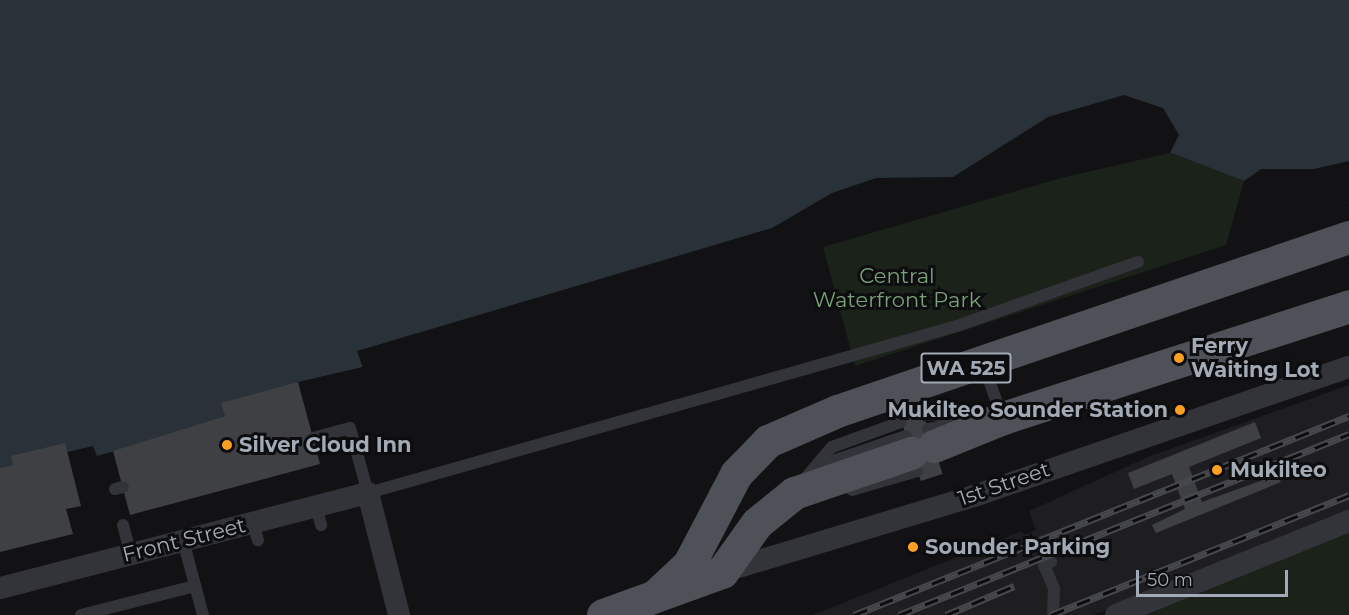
<!DOCTYPE html>
<html>
<head>
<meta charset="utf-8">
<style>
  body { margin:0 }
  #map { position:relative; width:1349px; height:615px; overflow:hidden; background:#121214; font-family:Montserrat,sans-serif }
  div>[style] { position:absolute }
  .built>* { inset:0; background:#1e1e21 }
  .green>* { inset:0; background:#1a221a }
  .water>* { inset:0; background:#283238 }
  .pier>* { inset:0; background:#121214 }
  .building>* { inset:0; background:#3e4044; transform-origin:0 0 }
  .lane>* { height:12px; margin:-6px; padding:0 6px; transform-origin:6px; border-radius:6px; background:#333439 }
  .street>* { height:22px; margin:-11px; padding:0 11px; transform-origin:11px; border-radius:11px; background:#333439 }
  .primary>* { height:33px; margin:-16.5px; padding:0 16.5px; transform-origin:16.5px; border-radius:16.5px; background:#4e5158 }
  .rail>* { height:7px; margin-top:-3.5px; transform-origin:0; background:repeating-linear-gradient(90deg,#0d0d0f 0 14px,#46484e 0 28px); box-sizing:border-box; border-block:2px solid #46484e }
  .dots>* { width:16px; height:16px; translate:-50% -50%; box-sizing:border-box; border:3px solid #0d0d0f; border-radius:50% }
  span { translate:-50% -50%; white-space:nowrap; text-align:center; line-height:1.15; -webkit-text-stroke:6px #0d0d0f; paint-order:stroke }
  .shield-label span { padding:2px 4px; background:#0d0d0f; border:2px solid; border-radius:4px; -webkit-text-stroke-width:0 }
  .shield-label { font-size:20px; color:#a2aab5; font-weight:700 }
  .park-label { font-size:21px; color:#79a278 }
  .poi-label { font-size:21px; color:#a2aab5; font-weight:700 }
  .left { translate:0 -50%; text-align:left }
  .right { translate:-100% -50%; text-align:right }
  .street-label { font-size:21px; color:#a2aab5 }
  .scale { position:absolute; left:1136px; top:570px; width:152px; height:27px; box-sizing:border-box; border:3px solid #a2aab5; border-top:0; padding-left:8px; font-size:18px; line-height:21px; white-space:nowrap; color:#a2aab5; -webkit-text-stroke:4px #0d0d0f; paint-order:stroke }
</style>
</head>
<body>
<div id="map">
  <div class="built">
    <div style="clip-path:polygon(1349px 385px,1349px 511px,1094px 615px,813px 615px,1022px 531px,1024px 535px,1036px 530px,1029px 511px,1148px 457px)"></div>
  </div>
  <div class="green">
    <div style="clip-path:polygon(1161px 149px,1244px 181px,1226px 245px,855px 366px,823px 247px)"></div>
    <div style="clip-path:polygon(1349px 531px,1349px 615px,1145px 615px)"></div>
  </div>
  <div class="water">
    <div style="clip-path:polygon(0 0,1349px 0,1349px 202px,1300px 222px,1244px 181px,1161px 149px,655px 268px,478px 319px,367px 366px,298px 382px,225px 416px,118px 450px,97px 456px,93px 446px,0 468px)"></div>
  </div>
  <div class="pier">
    <div style="clip-path:polygon(1124px 95px,1163px 108px,1179px 135px,1170px 153px,656px 271px,462px 326px,363px 368px,357px 351px,772px 228px,832px 193px,876px 178px,953px 177px,1048px 117px)"></div>
    <div style="clip-path:polygon(1349px 161px,1349px 202px,1300px 222px,1244px 181px,1261px 169px,1314px 169px)"></div>
  </div>
  <div class="building">
    <div style="clip-path:polygon(298px 382px,320px 464px,130px 515px,113px 451px,225px 416px,221px 403px)"></div>
    <div style="left:917px;top:395px;width:83px;height:23px;rotate:72deg"></div>
    <div style="clip-path:polygon(1255px 422px,1261px 438px,1189px 467px,1202px 502px,1277px 475px,1281px 482px,1156px 533px,1152px 525px,1185px 509px,1172px 474px,1134px 489px,1128px 473px)"></div>
    <div style="clip-path:polygon(65px 443px,81px 506px,66px 509px,73px 534px,0 552px,0 468px,13px 465px,11px 456px)"></div>
  </div>
  <div class="lane">
    <div style="left:983px;top:363px;width:57px;rotate:70.6deg"></div>
    <div style="left:923px;top:414px;width:58px;rotate:3deg"></div>
    <div style="left:928px;top:429px;width:23px;rotate:-10deg"></div>
    <div style="left:313px;top:438px;width:38px;rotate:-15deg"></div>
    <div style="left:350px;top:428px;width:67px;rotate:74.5deg"></div>
    <div style="left:368px;top:493px;width:612px;rotate:-15.83deg"></div>
    <div style="left:957px;top:326px;width:192px;rotate:-19.5deg"></div>
    <div style="left:821px;top:472px;width:19px;rotate:-39deg"></div>
    <div style="left:836px;top:460px;width:74px;rotate:-18.9deg"></div>
    <div style="left:804px;top:480px;width:43px;rotate:-49.7deg"></div>
    <div style="left:832px;top:447px;width:73px;rotate:-19.9deg"></div>
    <div style="left:115px;top:489px;width:8px;rotate:-14deg"></div>
    <div style="left:852px;top:490px;width:68px;rotate:-16.3deg"></div>
    <div style="left:316px;top:506px;width:20px;rotate:75deg"></div>
    <div style="left:253px;top:523px;width:18px;rotate:74deg"></div>
    <div style="left:123px;top:525px;width:30px;rotate:75deg"></div>
    <div style="left:183px;top:540px;width:78px;rotate:75.1deg"></div>
    <div style="left:1051px;top:562px;width:8px;rotate:157deg"></div>
    <div style="left:1044px;top:565px;width:25px;rotate:67deg"></div>
    <div style="left:1054px;top:588px;width:27px;rotate:92deg"></div>
    <div style="left:81px;top:615px;width:118px;rotate:-14.3deg"></div>
  </div>
  <div class="street">
    <div style="left:722px;top:572px;width:263px;rotate:-16.8deg"></div>
    <div style="left:974px;top:496px;width:397px;rotate:-19deg"></div>
    <div style="left:0;top:588px;width:380px;rotate:-14.5deg"></div>
    <div style="left:368px;top:493px;width:126px;rotate:75.7deg"></div>
    <div style="left:1116px;top:615px;width:251px;rotate:-22deg"></div>
  </div>
  <div class="primary">
    <div style="left:934px;top:446px;width:74px;rotate:-22.1deg"></div>
    <div style="left:1003px;top:418px;width:364px;rotate:-17.9deg"></div>
    <div style="left:656px;top:595px;width:45px;rotate:-43.2deg"></div>
    <div style="left:689px;top:564px;width:102px;rotate:-62.4deg"></div>
    <div style="left:736px;top:474px;width:46px;rotate:-45.9deg"></div>
    <div style="left:768px;top:441px;width:75px;rotate:-23.5deg"></div>
    <div style="left:837px;top:411px;width:541px;rotate:-18.77deg"></div>
    <div style="left:603px;top:615px;width:127px;rotate:-19.9deg"></div>
    <div style="left:722px;top:572px;width:60px;rotate:-54.5deg"></div>
    <div style="left:757px;top:523px;width:48px;rotate:-39deg"></div>
    <div style="left:794px;top:493px;width:124px;rotate:-18.9deg"></div>
  </div>
  <div class="rail">
    <div style="left:854px;top:615px;width:534px;rotate:-21.9deg"></div>
    <div style="left:899px;top:615px;width:485px;rotate:-21.9deg"></div>
    <div style="left:946px;top:615px;width:74px;rotate:-23.1deg"></div>
    <div style="left:1051px;top:615px;width:321px;rotate:-21.9deg"></div>
  </div>
  <div class="dots">
    <div style="left:1179px;top:358px;background:#fd9f21"></div>
    <div style="left:1180px;top:410px;background:#fd9f21"></div>
    <div style="left:227px;top:445px;background:#fd9f21"></div>
    <div style="left:1217px;top:470px;background:#fd9f21"></div>
    <div style="left:913px;top:547px;background:#fd9f21"></div>
  </div>
  <div class="shield-label">
    <span style="left:966px;top:368px">WA 525</span>
  </div>
  <div class="park-label">
    <span style="left:897px;top:288px">Central<br>Waterfront Park</span>
  </div>
  <div class="poi-label">
    <span class="left" style="left:1191px;top:358px">Ferry<br>Waiting Lot</span>
    <span class="right" style="left:1168px;top:410px">Mukilteo Sounder Station</span>
    <span class="left" style="left:239px;top:445px">Silver Cloud Inn</span>
    <span class="left" style="left:1230px;top:470px">Mukilteo</span>
    <span class="left" style="left:925px;top:547px">Sounder Parking</span>
  </div>
  <div class="street-label">
    <span style="left:1004px;top:484px;rotate:-19deg">1st Street</span>
    <span style="left:184px;top:540px;rotate:-14deg">Front Street</span>
  </div>
  <div class="scale">50 m</div>
</div>
</body>
</html>
